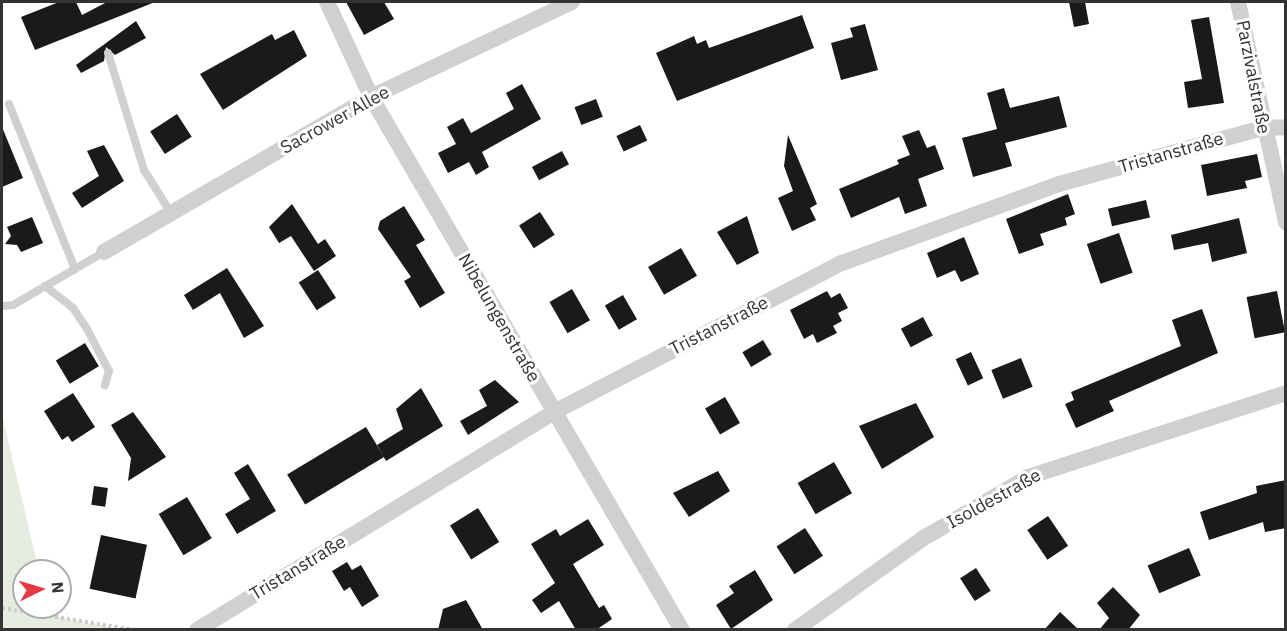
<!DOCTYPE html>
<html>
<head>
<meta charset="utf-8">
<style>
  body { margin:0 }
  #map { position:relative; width:1287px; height:631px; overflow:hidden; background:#fff; font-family:"IBM Plex Sans",sans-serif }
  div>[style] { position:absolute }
  .green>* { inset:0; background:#e6ecdf }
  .building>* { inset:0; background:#1a1a1a; transform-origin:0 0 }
  .path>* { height:4px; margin-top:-2px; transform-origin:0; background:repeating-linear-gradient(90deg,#cdcdcd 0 3px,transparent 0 6px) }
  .service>* { height:8px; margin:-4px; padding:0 4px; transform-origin:4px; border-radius:4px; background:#d0d0d0 }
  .minor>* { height:16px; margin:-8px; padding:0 8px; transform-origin:8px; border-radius:8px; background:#d0d0d0 }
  span { translate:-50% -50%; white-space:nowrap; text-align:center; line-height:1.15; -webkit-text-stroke:6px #fff; paint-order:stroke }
  .street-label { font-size:18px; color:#333 }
  .frame { position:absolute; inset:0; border:3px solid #333; pointer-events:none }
  .north { position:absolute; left:12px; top:559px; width:60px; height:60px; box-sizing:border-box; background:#fff; border:2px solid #adadad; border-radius:50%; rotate:85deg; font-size:16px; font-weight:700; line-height:24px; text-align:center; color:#333 }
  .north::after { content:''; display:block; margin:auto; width:21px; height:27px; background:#e63946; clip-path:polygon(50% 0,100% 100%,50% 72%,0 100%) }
</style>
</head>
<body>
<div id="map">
  <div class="green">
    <div style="clip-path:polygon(2px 415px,39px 571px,24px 571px,24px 607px,53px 607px,58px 617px,118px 629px,2px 629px)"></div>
  </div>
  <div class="building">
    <div style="clip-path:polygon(59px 2px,76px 2px,82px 15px,107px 2px,155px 2px,35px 50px,21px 17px)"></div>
    <div style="clip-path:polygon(346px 2px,384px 2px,394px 19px,364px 35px)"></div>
    <div style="clip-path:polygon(1069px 2px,1085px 2px,1089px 24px,1074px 27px)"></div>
    <div style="clip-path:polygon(802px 15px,814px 48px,677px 101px,656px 53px,694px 36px,697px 44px,706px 40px,709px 48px)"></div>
    <div style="clip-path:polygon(1209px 17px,1224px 103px,1188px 108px,1184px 82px,1202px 79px,1191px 20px)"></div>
    <div style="clip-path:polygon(136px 21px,146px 38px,115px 55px,106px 47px,104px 61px,81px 73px,76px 65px)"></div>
    <div style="clip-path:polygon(865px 24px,878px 70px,841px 80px,831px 43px,853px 37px,850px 28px)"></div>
    <div style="clip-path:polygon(294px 30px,307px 56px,223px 110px,200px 74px,272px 34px,275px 40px)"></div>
    <div style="clip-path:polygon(522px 84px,541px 119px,482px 152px,489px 167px,476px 175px,469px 162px,448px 173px,438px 153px,456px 144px,447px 127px,463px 118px,471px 133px,514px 109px,506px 93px)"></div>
    <div style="clip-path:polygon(1004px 88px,1010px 108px,1059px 96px,1067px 127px,1005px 143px,1012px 166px,973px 177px,962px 138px,997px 129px,987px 93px)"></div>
    <div style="left:596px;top:99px;width:19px;height:23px;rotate:69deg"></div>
    <div style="left:177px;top:114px;width:27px;height:32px;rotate:57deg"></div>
    <div style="left:640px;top:125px;width:17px;height:26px;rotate:65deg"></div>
    <div style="clip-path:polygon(2px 127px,23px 178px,2px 187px)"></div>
    <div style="clip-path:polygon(919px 130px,927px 148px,935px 145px,944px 169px,918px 179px,927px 206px,905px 214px,899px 197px,851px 218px,839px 189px,899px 164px,897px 160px,910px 155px,902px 136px)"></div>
    <div style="clip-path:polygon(788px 135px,817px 204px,810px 208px,816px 220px,792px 231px,778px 198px,793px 191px,784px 166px)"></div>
    <div style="clip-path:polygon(104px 145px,124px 181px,82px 208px,72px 193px,99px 176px,87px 151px)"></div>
    <div style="left:562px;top:151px;width:15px;height:34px;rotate:62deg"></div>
    <div style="clip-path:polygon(1257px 154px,1262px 177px,1245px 181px,1247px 188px,1207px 196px,1201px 165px)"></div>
    <div style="clip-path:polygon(1068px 194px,1075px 214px,1065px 218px,1067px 225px,1040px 234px,1044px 245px,1019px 254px,1006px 219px)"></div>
    <div style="left:1146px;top:200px;width:18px;height:39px;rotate:77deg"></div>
    <div style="clip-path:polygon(292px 204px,318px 244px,325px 239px,336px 256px,314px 271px,291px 236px,279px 243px,269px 227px)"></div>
    <div style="clip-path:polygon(404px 206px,425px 240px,416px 245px,445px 293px,420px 308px,404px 281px,411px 277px,378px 229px,380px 221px)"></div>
    <div style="left:540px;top:212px;width:27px;height:25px;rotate:57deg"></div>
    <div style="clip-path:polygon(747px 216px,759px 253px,737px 265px,717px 232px)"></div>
    <div style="clip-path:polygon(32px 217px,43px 243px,21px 252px,17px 245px,5px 244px,11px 236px,7px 227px)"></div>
    <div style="clip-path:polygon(1239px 218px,1247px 253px,1212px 262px,1208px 243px,1174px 250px,1171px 235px)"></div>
    <div style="left:1119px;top:233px;width:42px;height:34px;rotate:71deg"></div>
    <div style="clip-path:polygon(964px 237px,979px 274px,961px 282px,955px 270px,937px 278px,927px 253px)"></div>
    <div style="left:681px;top:248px;width:32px;height:38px;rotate:60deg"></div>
    <div style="clip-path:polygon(227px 268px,264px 326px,244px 338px,220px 293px,193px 310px,184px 295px)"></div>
    <div style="left:318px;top:270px;width:33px;height:23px;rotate:57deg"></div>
    <div style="left:572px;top:289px;width:36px;height:26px;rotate:60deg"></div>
    <div style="clip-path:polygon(827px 291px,831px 298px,840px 293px,848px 308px,838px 313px,842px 321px,833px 326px,837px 333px,817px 343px,813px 334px,804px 339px,790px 310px)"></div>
    <div style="left:1277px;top:291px;width:42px;height:31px;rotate:79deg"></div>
    <div style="left:623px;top:295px;width:28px;height:21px;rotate:60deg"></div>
    <div style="clip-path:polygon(1202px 309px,1218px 353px,1109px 401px,1114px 411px,1076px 428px,1065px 404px,1074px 400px,1071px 392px,1181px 346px,1172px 320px)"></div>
    <div style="left:923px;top:317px;width:21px;height:25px;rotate:62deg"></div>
    <div style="left:763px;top:340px;width:17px;height:24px;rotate:59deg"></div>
    <div style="left:85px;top:343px;width:27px;height:34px;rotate:59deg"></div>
    <div style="left:971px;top:352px;width:29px;height:17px;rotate:65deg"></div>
    <div style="left:1021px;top:358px;width:31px;height:32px;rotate:68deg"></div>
    <div style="clip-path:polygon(495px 380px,519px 402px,468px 435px,460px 421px,487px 406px,479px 390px)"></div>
    <div style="clip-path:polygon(421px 388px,443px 426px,386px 461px,377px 445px,403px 429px,396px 409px)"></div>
    <div style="clip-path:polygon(73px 393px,95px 427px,72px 442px,68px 436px,62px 440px,44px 411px)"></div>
    <div style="left:725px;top:397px;width:30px;height:23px;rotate:60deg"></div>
    <div style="clip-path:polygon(916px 403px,934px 437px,882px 469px,859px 426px)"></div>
    <div style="clip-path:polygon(133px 412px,166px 457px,128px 481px,131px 458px,111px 425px)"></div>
    <div style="left:366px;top:427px;width:35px;height:92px;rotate:59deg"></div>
    <div style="left:834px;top:462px;width:36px;height:42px;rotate:60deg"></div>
    <div style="clip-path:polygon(248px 464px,276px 511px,237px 534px,225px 514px,250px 499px,234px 473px)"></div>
    <div style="clip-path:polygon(718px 471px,730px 491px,689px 517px,673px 493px)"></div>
    <div style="clip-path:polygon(1286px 480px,1286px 528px,1265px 532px,1263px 522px,1209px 540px,1200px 512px,1257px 493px,1256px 486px)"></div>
    <div style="left:94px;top:486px;width:14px;height:19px;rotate:8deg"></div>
    <div style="left:187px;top:497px;width:48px;height:33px;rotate:59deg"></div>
    <div style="left:478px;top:508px;width:40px;height:33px;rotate:58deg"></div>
    <div style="left:1048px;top:516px;width:36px;height:25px;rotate:56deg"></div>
    <div style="clip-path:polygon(588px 519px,604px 545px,573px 564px,599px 608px,604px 605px,612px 619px,596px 630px,576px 630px,559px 601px,541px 613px,532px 600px,555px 583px,531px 544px,556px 529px,560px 536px)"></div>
    <div style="left:805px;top:528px;width:33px;height:34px;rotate:57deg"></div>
    <div style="left:101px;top:535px;width:47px;height:55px;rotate:12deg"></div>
    <div style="left:1189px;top:548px;width:30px;height:45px;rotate:67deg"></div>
    <div style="clip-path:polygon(347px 562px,352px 570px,361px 565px,379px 596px,362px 607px,350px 587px,344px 591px,332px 571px)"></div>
    <div style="left:976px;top:568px;width:27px;height:19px;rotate:57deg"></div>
    <div style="clip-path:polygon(755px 570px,773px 600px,731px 629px,716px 605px,734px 593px,729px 586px)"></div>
    <div style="clip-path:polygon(1113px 587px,1140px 615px,1128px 630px,1099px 630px,1109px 618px,1097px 603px)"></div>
    <div style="clip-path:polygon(466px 600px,483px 630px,438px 630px,443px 609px)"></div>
    <div style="clip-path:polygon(1060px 612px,1079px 630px,1044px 630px)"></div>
  </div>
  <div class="path">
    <div style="left:2px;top:608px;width:135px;rotate:9.4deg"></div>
  </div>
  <div class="service">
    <div style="left:108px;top:53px;width:122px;rotate:72.9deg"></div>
    <div style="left:144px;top:170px;width:51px;rotate:57.9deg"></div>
    <div style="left:9px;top:104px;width:178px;rotate:68.2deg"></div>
    <div style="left:45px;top:286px;width:36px;rotate:38deg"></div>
    <div style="left:73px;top:308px;width:25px;rotate:56deg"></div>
    <div style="left:87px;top:329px;width:47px;rotate:62.4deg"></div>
    <div style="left:109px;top:371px;width:15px;rotate:106deg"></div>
    <div style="left:2px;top:306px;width:11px;rotate:-5deg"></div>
    <div style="left:13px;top:305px;width:105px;rotate:-30.2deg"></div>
  </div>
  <div class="minor">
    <div style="left:327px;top:2px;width:105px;rotate:65.1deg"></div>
    <div style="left:371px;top:97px;width:617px;rotate:59.74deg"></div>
    <div style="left:1238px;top:2px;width:226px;rotate:77.7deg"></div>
    <div style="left:104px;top:252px;width:309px;rotate:-30.1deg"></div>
    <div style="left:371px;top:97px;width:222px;rotate:-25.3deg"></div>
    <div style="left:197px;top:630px;width:418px;rotate:-31.4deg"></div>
    <div style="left:554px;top:412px;width:324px;rotate:-27.4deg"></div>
    <div style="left:842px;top:263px;width:231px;rotate:-20deg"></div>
    <div style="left:1059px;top:184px;width:211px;rotate:-15.4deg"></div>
    <div style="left:1262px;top:128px;width:24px;rotate:-2deg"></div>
    <div style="left:795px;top:630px;width:156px;rotate:-35.6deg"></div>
    <div style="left:922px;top:539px;width:123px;rotate:-30.3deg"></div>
    <div style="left:1028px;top:477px;width:271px;rotate:-18deg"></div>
  </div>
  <div class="street-label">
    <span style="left:1253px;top:77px;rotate:79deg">Parzivalstraße</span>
    <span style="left:335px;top:120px;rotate:-29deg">Sacrower Allee</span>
    <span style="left:1171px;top:153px;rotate:-16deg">Tristanstraße</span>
    <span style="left:499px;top:318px;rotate:60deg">Nibelungenstraße</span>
    <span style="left:719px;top:326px;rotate:-27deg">Tristanstraße</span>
    <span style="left:994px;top:499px;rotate:-29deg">Isoldestraße</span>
    <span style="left:298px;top:568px;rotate:-31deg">Tristanstraße</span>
  </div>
  <div class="frame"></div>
  <div class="north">N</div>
</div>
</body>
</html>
